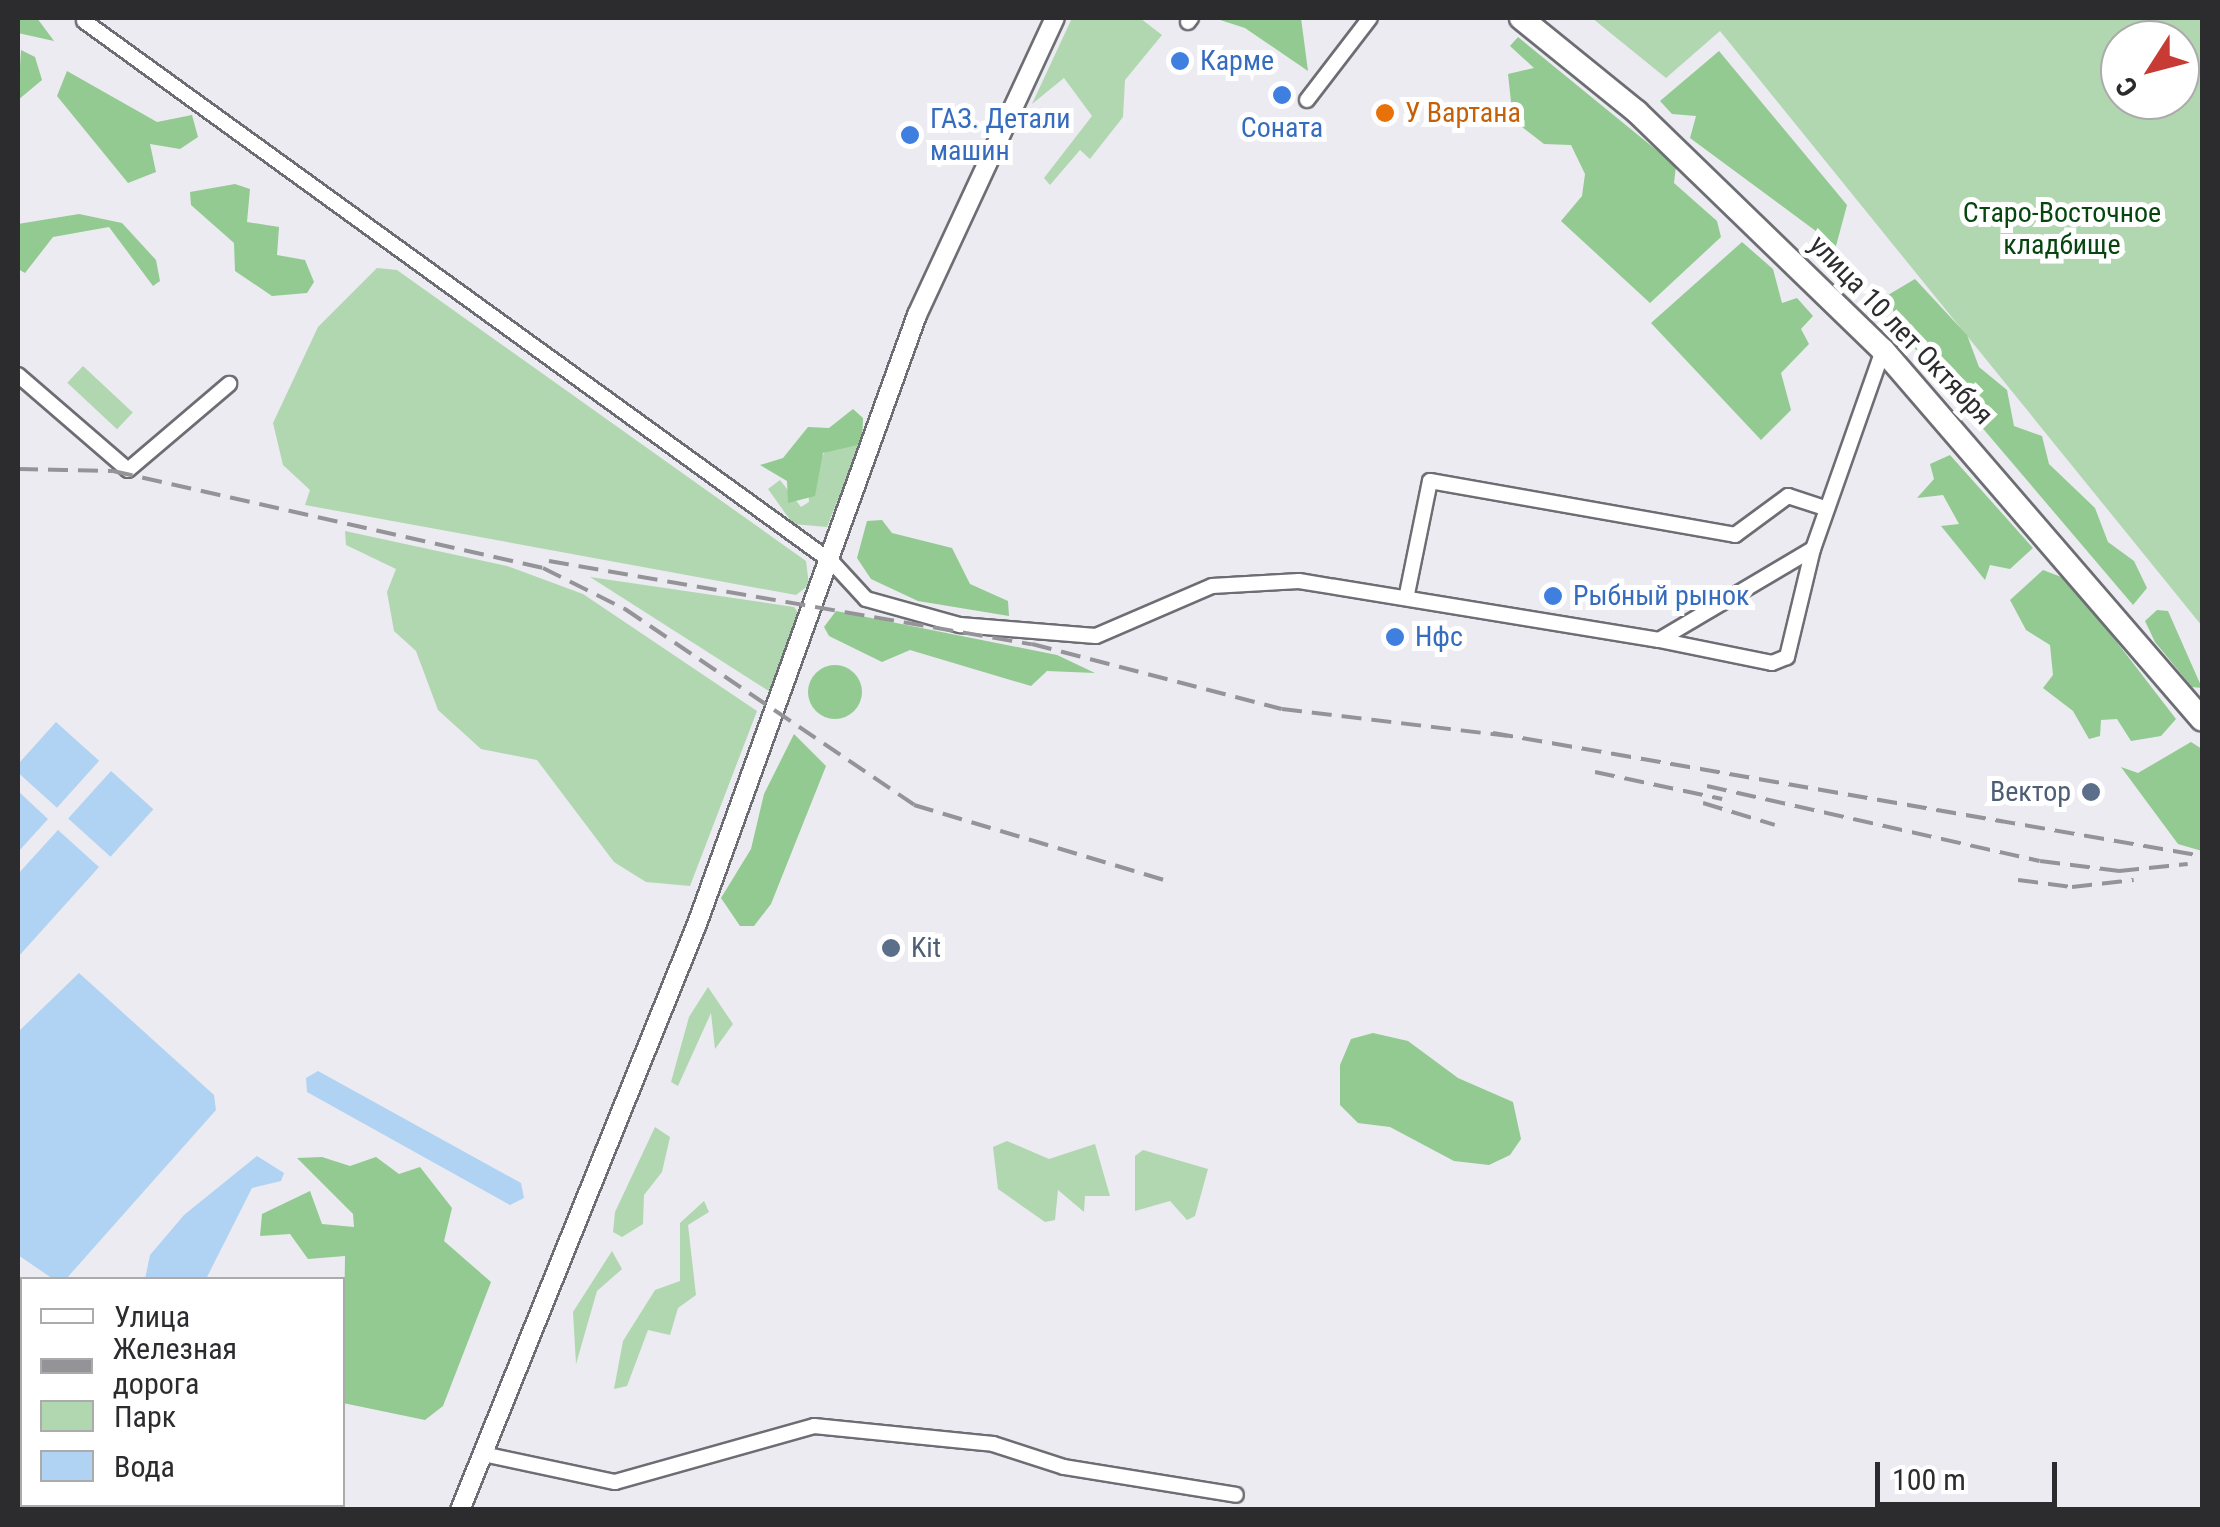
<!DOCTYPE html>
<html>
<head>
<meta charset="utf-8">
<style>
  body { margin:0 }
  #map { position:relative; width:2220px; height:1527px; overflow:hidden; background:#ebebf1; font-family:"Roboto Condensed",sans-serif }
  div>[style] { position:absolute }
  .green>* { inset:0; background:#b1d7b0; transform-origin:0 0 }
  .forest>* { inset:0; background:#92ca91 }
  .round { border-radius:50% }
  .water>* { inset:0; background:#b0d3f4; transform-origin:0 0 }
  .roads { filter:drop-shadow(2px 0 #6d6e73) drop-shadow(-2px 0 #6d6e73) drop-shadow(0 2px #6d6e73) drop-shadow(0 -2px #6d6e73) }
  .minor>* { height:14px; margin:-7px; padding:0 7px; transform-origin:7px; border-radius:7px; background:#fff }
  .tertiary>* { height:18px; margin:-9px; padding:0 9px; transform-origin:9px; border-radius:9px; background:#fff }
  .primary>* { height:22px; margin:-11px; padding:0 11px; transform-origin:11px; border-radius:11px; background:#fff }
  .rail>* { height:4px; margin-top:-2px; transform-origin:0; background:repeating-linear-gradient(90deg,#939398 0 20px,transparent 0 30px) }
  .dots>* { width:28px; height:28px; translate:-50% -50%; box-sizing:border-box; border:5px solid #fff; border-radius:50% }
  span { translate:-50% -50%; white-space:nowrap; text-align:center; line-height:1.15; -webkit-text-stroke:10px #fff; paint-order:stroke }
  .shop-label { font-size:28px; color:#366cbe }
  .left { translate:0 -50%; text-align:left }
  .food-label { font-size:28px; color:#c56008 }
  .park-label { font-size:28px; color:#07460f }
  .street-label { font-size:28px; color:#2c2c2e }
  .service-label { font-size:28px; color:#4e5e75 }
  .right { translate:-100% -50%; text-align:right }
  .frame { position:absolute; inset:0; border:20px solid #2c2c2e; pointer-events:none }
  .legend { position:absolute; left:20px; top:1277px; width:325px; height:230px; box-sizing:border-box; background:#fff; border:2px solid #ababab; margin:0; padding:12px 18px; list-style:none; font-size:30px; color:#2c2c2e }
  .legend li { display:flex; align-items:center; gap:20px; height:50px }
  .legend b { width:50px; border:2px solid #ababab }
  .north { position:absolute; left:2100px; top:20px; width:100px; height:100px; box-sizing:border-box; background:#fff; border:2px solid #ababab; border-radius:50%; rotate:234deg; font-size:28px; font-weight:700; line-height:40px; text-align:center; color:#2c2c2e }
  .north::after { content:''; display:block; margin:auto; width:35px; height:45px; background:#c83a34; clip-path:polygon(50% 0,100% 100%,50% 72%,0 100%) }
  .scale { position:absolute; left:1875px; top:1462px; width:182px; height:45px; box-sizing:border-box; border:5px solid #2c2c2e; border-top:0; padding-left:12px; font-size:30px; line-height:35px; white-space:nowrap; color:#2c2c2e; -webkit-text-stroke:8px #fff; paint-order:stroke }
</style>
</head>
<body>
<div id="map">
  <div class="green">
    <div style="clip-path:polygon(1072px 18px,1140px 18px,1162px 35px,1125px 80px,1123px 117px,1090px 159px,1080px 150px,1050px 185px,1044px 178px,1092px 116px,1064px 78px,1032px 104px)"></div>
    <div style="clip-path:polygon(evenodd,1592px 18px,2202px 18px,2202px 626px,1720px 31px,1666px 78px,1592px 18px,2120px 40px,2180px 40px,2180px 100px,2120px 100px,2120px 40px)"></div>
    <div style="clip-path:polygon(377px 268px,397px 270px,806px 561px,809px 585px,796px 595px,305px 505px,310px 490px,283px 465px,273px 423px,318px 327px)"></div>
    <div style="left:83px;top:366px;width:68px;height:23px;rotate:43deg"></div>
    <div style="clip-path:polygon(851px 416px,859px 447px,827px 527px,793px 524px,768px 489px,780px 480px,801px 507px,809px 502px,807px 477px)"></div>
    <div style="clip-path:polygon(345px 531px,507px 566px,583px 594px,757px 711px,690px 886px,646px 882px,614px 862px,537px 760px,481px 749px,438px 710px,416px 651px,394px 631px,387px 592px,396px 569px,346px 545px)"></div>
    <div style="clip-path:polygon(590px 577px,794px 607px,800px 615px,772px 693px)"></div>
    <div style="clip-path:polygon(708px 987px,733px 1024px,715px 1049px,711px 1013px,678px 1086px,671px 1082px,689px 1017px)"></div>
    <div style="clip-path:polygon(655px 1127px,670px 1137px,662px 1172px,644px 1195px,643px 1224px,622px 1237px,613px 1232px,615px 1212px)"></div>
    <div style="clip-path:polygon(1007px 1141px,1049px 1159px,1095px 1144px,1110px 1196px,1085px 1196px,1084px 1212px,1058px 1190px,1055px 1220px,1045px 1222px,998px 1189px,993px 1147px)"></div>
    <div style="clip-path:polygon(1143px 1150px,1208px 1169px,1195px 1216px,1187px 1220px,1170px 1201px,1135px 1211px,1135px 1156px)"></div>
    <div style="clip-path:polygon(704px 1201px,709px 1212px,688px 1225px,696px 1295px,678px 1308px,670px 1335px,648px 1330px,627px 1386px,614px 1389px,623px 1341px,655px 1290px,680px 1281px,680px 1223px)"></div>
    <div style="clip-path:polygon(612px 1251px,622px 1269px,597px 1291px,576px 1364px,573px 1312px)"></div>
  </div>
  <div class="forest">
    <div style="clip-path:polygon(18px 18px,37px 18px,54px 41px,18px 33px)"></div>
    <div style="clip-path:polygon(1214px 18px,1301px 18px,1308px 71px,1245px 28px)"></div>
    <div style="clip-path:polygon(1518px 37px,1676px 166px,1674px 183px,1717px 221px,1721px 237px,1650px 303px,1561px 221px,1582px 196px,1585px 174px,1571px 145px,1544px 144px,1513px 120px,1508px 74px,1534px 68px,1510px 46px)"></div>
    <div style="clip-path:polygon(21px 50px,35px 57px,42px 80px,18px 100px)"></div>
    <div style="clip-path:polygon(1719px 51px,1847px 205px,1836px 246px,1690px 138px,1696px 116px,1672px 114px,1660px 101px)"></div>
    <div style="clip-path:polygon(67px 71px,157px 122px,192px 115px,198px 137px,180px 149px,150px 144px,156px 172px,128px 183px,57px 96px)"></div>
    <div style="clip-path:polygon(235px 184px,250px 189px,247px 222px,279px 227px,277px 255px,305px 260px,314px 282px,307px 293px,272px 296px,235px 271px,234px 243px,191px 205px,190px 192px)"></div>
    <div style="clip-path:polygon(79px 214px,122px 223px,156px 260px,160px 281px,153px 286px,109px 227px,53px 237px,25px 273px,18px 269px,18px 224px)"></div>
    <div style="clip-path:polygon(1742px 242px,1773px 269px,1782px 303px,1797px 298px,1813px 316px,1801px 329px,1809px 344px,1781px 373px,1791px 410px,1761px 440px,1651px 323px)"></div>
    <div style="clip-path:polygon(1915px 279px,1967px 335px,1979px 367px,2007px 390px,2014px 426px,2042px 436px,2049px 464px,2095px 508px,2108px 542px,2134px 561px,2147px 588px,2133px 605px,1900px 331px,1888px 295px)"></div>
    <div style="clip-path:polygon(853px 409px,863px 418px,862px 444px,823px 453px,815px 496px,788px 503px,787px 481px,760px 465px,783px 458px,808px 427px,829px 428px)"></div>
    <div style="clip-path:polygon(1950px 455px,2033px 548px,2010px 569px,1990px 565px,1985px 580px,1941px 526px,1959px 524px,1943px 495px,1917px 498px,1934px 479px,1930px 464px)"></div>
    <div style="clip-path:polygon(882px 520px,892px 533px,952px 548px,970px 584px,1008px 601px,1009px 616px,918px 601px,871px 579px,857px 558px,867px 521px)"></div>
    <div style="clip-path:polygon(2043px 570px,2069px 580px,2176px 719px,2161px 736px,2131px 741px,2117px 719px,2101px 720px,2100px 736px,2089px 739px,2073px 711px,2043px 688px,2053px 675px,2050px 645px,2026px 630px,2010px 600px)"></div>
    <div style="clip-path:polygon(2157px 610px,2168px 611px,2202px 688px,2192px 687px,2155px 642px,2145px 621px)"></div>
    <div style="clip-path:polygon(836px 611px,1057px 655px,1095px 673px,1047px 671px,1031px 686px,910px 650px,882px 662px,829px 636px,824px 627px)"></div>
    <div class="round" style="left:808px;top:665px;width:54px;height:54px"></div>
    <div style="clip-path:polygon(794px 734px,826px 766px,771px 904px,754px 926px,740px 926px,721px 898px,751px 849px,764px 794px)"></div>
    <div style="clip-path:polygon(2191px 742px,2202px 749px,2202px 851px,2178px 844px,2121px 767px,2138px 773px)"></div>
    <div style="clip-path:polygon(1373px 1033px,1408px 1041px,1458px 1078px,1513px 1102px,1521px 1139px,1510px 1155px,1489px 1165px,1454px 1161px,1390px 1127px,1358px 1123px,1340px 1105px,1340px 1065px,1351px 1039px)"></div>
    <div style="clip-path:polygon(322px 1157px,350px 1166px,376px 1157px,399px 1174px,420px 1167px,452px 1208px,444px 1241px,491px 1282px,443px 1406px,425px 1420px,343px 1403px,345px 1256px,308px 1259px,290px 1234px,260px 1236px,262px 1214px,310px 1191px,322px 1224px,354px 1227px,353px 1214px,297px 1158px)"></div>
  </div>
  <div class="water">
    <div style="left:56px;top:722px;width:58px;height:63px;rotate:42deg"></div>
    <div style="left:111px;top:771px;width:57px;height:64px;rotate:42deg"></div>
    <div style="clip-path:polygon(18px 791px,48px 819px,18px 852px)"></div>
    <div style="clip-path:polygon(58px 830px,99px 867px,18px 957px,18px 874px)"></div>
    <div style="clip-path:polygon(79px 973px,214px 1095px,216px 1110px,66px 1279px,53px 1279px,18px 1255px,18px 1032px)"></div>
    <div style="clip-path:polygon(318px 1071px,521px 1183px,524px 1198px,510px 1205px,307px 1092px,306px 1078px)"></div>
    <div style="clip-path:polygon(257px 1156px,284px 1173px,281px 1181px,252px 1188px,206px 1279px,145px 1279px,150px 1255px,184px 1215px)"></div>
  </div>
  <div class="roads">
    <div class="minor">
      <div style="left:84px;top:21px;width:923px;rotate:35.88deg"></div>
      <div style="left:832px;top:562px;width:50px;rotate:47.4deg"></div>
      <div style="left:866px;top:599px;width:98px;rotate:15.5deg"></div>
      <div style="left:960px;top:625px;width:136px;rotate:4.6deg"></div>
      <div style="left:1096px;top:636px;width:126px;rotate:-23.3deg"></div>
      <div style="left:1212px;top:586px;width:87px;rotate:-3.3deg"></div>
      <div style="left:1299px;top:581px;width:365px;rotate:9.3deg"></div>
      <div style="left:1659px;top:640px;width:179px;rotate:-30.6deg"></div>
      <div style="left:1813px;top:549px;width:211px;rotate:-70.6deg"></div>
      <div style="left:1188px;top:22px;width:5px;rotate:-53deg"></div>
      <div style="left:1307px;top:100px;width:103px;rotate:-52.5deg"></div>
      <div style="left:18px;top:375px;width:145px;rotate:40.8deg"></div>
      <div style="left:128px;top:470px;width:133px;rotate:-40.4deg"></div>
      <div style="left:1407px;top:594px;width:115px;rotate:-78.5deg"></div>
      <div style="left:1430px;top:481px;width:310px;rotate:10deg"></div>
      <div style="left:1735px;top:535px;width:66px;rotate:-36.3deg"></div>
      <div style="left:1788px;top:496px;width:39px;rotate:18deg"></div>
      <div style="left:1659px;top:640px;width:115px;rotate:11.5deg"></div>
      <div style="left:1772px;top:663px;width:16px;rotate:-22deg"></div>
      <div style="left:1787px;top:657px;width:111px;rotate:-76.5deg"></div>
      <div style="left:483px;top:1454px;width:135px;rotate:12deg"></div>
      <div style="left:615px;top:1482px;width:207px;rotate:-15.7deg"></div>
      <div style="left:814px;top:1426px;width:180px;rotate:5.7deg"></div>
      <div style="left:993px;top:1444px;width:75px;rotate:17.9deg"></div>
      <div style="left:1064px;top:1467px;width:174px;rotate:9.2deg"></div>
    </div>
    <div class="tertiary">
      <div style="left:460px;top:1510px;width:632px;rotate:-67.98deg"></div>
      <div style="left:697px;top:924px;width:648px;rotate:-70.14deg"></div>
      <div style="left:917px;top:315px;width:327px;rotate:-65.1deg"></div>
    </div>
    <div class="primary">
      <div style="left:1521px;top:18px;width:149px;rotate:39deg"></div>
      <div style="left:1637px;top:112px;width:342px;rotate:44.1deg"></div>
      <div style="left:1883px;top:350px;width:488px;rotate:49.2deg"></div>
    </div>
  </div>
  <div class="rail">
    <div style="left:18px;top:469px;width:95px;rotate:1.2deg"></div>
    <div style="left:113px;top:471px;width:441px;rotate:12.7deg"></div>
    <div style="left:543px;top:568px;width:92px;rotate:26.6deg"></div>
    <div style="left:625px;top:609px;width:349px;rotate:34.1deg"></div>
    <div style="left:914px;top:805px;width:268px;rotate:16.7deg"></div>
    <div style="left:549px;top:561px;width:490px;rotate:9.8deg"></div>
    <div style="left:1032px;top:644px;width:258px;rotate:14.6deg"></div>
    <div style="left:1282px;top:709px;width:227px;rotate:6.8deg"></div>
    <div style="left:1493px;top:733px;width:720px;rotate:9.84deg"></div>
    <div style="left:1595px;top:772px;width:130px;rotate:12deg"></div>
    <div style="left:1707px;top:786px;width:341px;rotate:12.7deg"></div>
    <div style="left:2040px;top:861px;width:80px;rotate:7.2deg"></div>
    <div style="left:2119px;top:871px;width:69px;rotate:-5.8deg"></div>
    <div style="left:1703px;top:803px;width:75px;rotate:17deg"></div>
    <div style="left:2018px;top:880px;width:54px;rotate:7.4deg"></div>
    <div style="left:2072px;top:887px;width:62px;rotate:-6.4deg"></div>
  </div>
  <div class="dots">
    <div style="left:1180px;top:61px;background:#3f7fe0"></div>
    <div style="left:1282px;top:95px;background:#3f7fe0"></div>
    <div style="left:1385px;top:113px;background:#e8710a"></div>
    <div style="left:910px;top:135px;background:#3f7fe0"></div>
    <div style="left:1553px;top:596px;background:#3f7fe0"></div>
    <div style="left:1395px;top:637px;background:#3f7fe0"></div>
    <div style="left:2091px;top:792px;background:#5c6f8a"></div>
    <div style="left:891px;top:948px;background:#5c6f8a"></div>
  </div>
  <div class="shop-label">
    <span class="left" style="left:1200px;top:61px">Карме</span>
    <span class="left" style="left:930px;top:135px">ГАЗ. Детали<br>машин</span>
    <span style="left:1282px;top:128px">Соната</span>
    <span class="left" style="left:1573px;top:596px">Рыбный рынок</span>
    <span class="left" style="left:1415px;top:637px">Нфс</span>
  </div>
  <div class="food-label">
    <span class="left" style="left:1405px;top:113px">У Вартана</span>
  </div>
  <div class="park-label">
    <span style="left:2062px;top:229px">Старо-Восточное<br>кладбище</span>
  </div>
  <div class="street-label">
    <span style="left:1901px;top:330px;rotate:46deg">улица 10 лет Октября</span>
  </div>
  <div class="service-label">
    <span class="right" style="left:2071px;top:792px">Вектор</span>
    <span class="left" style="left:911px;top:948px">Kit</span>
  </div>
  <div class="frame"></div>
  <ul class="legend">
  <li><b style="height:12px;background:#fff"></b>Улица</li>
  <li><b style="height:12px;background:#939398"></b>Железная дорога</li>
  <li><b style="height:28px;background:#b1d7b0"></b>Парк</li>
  <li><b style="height:28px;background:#b0d3f4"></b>Вода</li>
  </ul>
  <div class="north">С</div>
  <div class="scale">100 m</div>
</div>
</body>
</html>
